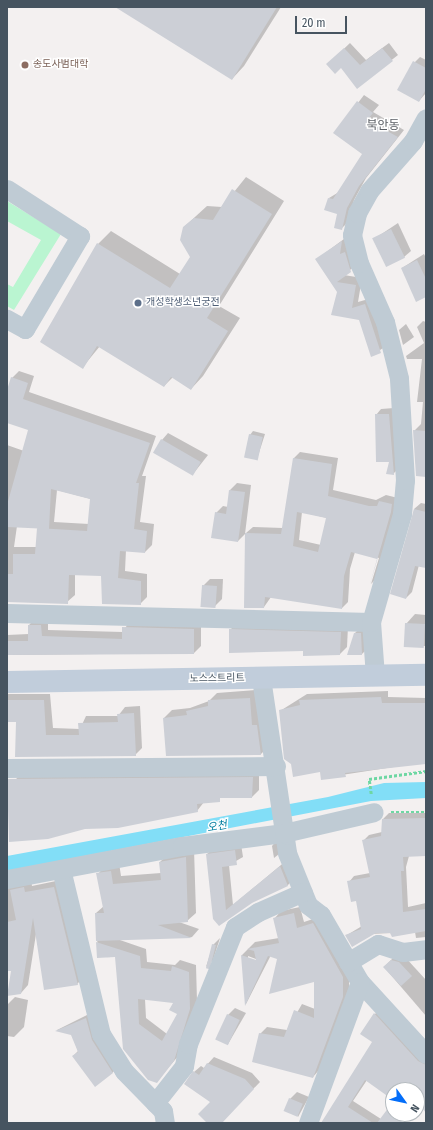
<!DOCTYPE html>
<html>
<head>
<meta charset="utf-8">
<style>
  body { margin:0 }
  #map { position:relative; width:433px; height:1130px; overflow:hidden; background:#f3f0f0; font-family:"Fira Sans Condensed","Noto Sans KR",sans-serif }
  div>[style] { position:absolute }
  .green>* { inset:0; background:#baf5d1 }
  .water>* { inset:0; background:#82def7 }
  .shadow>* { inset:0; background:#0003 }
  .building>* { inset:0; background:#cccfd6; transform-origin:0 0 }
  .path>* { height:2.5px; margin-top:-1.25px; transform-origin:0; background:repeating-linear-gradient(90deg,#6ed7a3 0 3px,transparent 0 5px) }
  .street>* { height:19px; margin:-9.5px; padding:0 9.5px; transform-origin:9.5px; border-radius:9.5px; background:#bfcbd4 }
  .secondary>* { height:22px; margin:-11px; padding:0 11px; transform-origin:11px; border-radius:11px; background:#c1cddb }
  .dots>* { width:11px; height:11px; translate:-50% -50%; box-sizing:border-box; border:2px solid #fff; border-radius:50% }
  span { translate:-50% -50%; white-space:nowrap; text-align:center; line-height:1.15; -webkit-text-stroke:3px #fff; paint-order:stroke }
  .education-label { font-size:10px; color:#785e54 }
  .left { translate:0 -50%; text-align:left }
  .service-label { font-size:10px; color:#4e5e75 }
  .street-label { font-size:10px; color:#465460 }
  .water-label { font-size:11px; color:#037fa0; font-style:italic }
  .quarter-label { font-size:12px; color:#5c6066 }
  .frame { position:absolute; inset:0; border:8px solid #465460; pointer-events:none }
  .north { position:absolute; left:385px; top:1082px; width:40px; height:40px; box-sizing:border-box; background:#fff; border:1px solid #b5bbbf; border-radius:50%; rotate:123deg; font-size:11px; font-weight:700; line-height:16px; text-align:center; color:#465460 }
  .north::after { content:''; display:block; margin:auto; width:14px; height:18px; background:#046ef9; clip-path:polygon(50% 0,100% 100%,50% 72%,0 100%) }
  .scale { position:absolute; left:295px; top:16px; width:52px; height:18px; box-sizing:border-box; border:2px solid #465460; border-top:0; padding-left:5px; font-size:12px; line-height:14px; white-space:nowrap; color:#465460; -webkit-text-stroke:3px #fff; paint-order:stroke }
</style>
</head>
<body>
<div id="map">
  <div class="green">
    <div style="clip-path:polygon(7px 201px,61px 234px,14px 310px,7px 306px,7px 284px,13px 287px,41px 240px,7px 221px)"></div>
  </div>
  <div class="water">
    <div style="clip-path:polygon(426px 782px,426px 798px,371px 801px,7px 871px,7px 856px,328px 797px,384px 783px)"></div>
  </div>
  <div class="shadow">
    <div style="clip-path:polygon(132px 7px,281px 7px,244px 66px,232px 79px)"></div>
    <div style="clip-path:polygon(350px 43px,366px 60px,389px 43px,398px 55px,357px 87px,341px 67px,328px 64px)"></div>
    <div style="clip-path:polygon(420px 57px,426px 60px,426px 93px,419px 101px,413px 64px)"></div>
    <div style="clip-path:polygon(364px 95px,379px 105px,373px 112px,404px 130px,366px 178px,354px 200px,348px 222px,341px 229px,339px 213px,329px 198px,339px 192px,363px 154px,335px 133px)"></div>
    <div style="clip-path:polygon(246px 177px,284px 201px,219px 306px,240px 318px,203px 376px,191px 389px,173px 377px,164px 386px,100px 346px,82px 368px,98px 244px,111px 231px,180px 274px,191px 257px,184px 227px,207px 206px,222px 207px)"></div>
    <div style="clip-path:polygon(398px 223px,411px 251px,404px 257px,374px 239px)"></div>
    <div style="clip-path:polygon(348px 236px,357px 264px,344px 275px,362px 278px,358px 302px,372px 298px,388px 345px,372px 355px,360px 319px,317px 259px)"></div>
    <div style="clip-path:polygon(424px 254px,426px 258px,426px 296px,402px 268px)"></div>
    <div style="clip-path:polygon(423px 321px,426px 322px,426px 476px,414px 431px,421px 424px,423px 402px,417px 402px,422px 359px,407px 359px,406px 356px,424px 343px,417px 327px)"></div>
    <div style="clip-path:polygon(406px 324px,414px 337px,403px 345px,399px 330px)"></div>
    <div style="clip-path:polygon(evenodd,19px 371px,34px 376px,29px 392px,156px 436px,142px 476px,146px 476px,140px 522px,154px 524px,152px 545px,145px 552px,126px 550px,125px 571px,147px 574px,147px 597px,140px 604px,102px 575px,75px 574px,75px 595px,67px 602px,7px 601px,7px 445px,24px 451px,30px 429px,7px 422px,7px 393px,12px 378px,19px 371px,57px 490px,91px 499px,89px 524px,54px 522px,57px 490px,19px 371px,17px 526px,39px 527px,37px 547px,14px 547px,17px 526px)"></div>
    <div style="clip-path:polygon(394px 408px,399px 468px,393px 474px,376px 415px,381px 409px)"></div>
    <div style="clip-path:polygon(253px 431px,265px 434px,257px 459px,250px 435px)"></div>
    <div style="clip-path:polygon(168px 433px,208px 455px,193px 474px,162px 440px)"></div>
    <div style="clip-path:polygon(evenodd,300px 452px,338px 458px,333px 490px,376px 500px,386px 495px,398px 498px,375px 580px,371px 584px,379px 558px,355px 552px,350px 569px,348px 602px,342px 608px,271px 597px,264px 607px,245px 607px,246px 533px,253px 527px,283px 528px,294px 458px,300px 452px,302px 512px,327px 518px,321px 545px,299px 540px,302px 512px)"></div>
    <div style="clip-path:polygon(237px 483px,251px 485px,245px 534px,238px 541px,216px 513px,223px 506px,228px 507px,230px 490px)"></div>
    <div style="clip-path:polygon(421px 503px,426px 504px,426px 567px,419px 565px,412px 592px,406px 598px,414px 509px)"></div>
    <div style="clip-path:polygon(210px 579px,223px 579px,222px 599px,215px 606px,203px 586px)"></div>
    <div style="clip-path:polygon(415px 614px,426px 615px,426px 646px,405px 646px,406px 624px)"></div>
    <div style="clip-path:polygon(36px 618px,48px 618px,48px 630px,123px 632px,130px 620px,201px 622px,201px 646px,194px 653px,7px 655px,7px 635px,29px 634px,29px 625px)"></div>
    <div style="clip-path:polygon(237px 623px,348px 626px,347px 647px,340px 654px,304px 650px,230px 630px)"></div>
    <div style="clip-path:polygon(362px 626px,369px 647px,362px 654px,348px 654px,355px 633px)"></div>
    <div style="clip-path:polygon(257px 690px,269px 746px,261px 754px,167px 755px,164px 718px,172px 710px,190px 708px,209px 701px,217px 693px)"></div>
    <div style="clip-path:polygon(388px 691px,388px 697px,426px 698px,426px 762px,322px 778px,321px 771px,280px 711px,307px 694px)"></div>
    <div style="clip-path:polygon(8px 694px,50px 694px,53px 728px,80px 729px,86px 716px,118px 716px,125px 707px,140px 706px,142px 748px,135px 755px,16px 756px,17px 721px,7px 721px)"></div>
    <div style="clip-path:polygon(259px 771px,259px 790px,252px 797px,224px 797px,204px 802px,197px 811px,16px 779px,23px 773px)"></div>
    <div style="clip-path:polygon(389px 813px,426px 813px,426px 855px,409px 856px,406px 867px,408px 907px,426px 903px,426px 937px,416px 938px,415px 932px,347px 935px,362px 926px,357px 900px,349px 882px,354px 876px,370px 873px,363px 841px,369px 835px,382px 832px,383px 819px)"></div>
    <div style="clip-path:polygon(278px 839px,284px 850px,274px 858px,272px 846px)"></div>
    <div style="clip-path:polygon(241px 844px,243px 857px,229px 865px,233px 905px,287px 860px,294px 878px,288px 885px,214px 919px,207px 854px,214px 848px)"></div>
    <div style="clip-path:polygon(evenodd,194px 849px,196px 913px,187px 921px,179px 922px,199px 929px,192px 937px,117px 939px,146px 949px,147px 962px,175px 965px,180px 960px,196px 965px,197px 1001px,180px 1054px,156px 1082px,116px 956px,98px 957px,96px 913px,104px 906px,98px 874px,106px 865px,119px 863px,121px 876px,161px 873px,160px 862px,168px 854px,194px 849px,145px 999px,175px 1002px,179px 1014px,167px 1034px,146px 1018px,145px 999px)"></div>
    <div style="clip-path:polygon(31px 880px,32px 886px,61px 880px,84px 977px,77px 984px,36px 934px,28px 985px,21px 993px,12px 970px,7px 970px,7px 882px)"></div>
    <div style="clip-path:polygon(evenodd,300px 907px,304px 922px,319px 917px,349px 970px,349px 989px,319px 1070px,313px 1077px,260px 1034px,267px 1027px,287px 1030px,302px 1004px,315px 1009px,315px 980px,271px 955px,246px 1004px,242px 955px,255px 942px,279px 938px,275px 918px,281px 911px,300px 907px,248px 956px,261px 961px,260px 963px,248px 958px,248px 956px)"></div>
    <div style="clip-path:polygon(220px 938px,213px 960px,206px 967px,213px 945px)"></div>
    <div style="clip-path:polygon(397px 954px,405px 957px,426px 980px,426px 1016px,384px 967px)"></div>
    <div style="clip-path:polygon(15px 997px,28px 1000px,24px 1027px,14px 1037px,7px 1036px,7px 1005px)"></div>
    <div style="clip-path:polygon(235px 1008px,246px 1013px,228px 1044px,228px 1015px)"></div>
    <div style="clip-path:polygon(380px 1009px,426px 1057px,426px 1106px,417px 1102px,417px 1090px,393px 1090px,393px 1098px,367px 1080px,353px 1101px,381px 1119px,393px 1103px,393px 1114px,408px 1114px,401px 1123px,322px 1123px,373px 1042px,375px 1014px)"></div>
    <div style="clip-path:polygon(93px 1012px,119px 1066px,112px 1073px,73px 1056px,78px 1051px,72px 1034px,57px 1030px)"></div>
    <div style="clip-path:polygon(214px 1057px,252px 1073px,260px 1082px,220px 1123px,208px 1123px,211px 1102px,194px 1072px,201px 1066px,204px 1068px)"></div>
    <div style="clip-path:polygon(297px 1092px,309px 1097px,298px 1117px,290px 1099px)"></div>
  </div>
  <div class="building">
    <div style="clip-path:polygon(115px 7px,277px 7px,232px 80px)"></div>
    <div style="clip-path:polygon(344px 48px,360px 65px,382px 48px,393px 61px,357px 89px,341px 68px,335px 74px,326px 64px)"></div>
    <div style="clip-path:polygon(413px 61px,426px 68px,426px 89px,419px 102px,397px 90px)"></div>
    <div style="clip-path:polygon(357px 101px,373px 113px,367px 120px,398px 137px,359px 186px,347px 208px,342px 230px,334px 228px,337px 214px,324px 210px,328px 198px,333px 199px,362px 154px,333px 133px)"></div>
    <div style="clip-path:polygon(232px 189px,272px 214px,207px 318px,228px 331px,191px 390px,171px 377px,164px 387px,97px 346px,83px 369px,40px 342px,97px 243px,170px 288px,190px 257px,180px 240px,183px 227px,194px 218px,213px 220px)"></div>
    <div style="left:391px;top:229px;width:32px;height:21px;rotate:64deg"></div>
    <div style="clip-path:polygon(342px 241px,340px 254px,345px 252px,351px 272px,337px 282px,356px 285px,352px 308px,365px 304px,381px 353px,371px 357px,359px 320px,331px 315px,337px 292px,315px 259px)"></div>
    <div style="clip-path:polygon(417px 260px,426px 279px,426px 297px,416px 302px,401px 268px)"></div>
    <div style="clip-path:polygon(11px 377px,28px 383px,23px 399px,150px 443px,136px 483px,139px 483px,134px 529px,147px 531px,145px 553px,120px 551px,118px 578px,141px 581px,141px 605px,102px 604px,101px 576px,69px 575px,68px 604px,7px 602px,7px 574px,13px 574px,13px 554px,35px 554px,37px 528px,87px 531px,90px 499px,51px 489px,49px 529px,7px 527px,7px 505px,28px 430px,7px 423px,7px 390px)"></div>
    <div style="clip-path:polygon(375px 414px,389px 414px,394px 475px,386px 474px,389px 462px,376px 462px)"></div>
    <div style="clip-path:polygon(413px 430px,426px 431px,426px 477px,416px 476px)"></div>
    <div style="left:249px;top:434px;width:14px;height:24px;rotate:12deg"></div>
    <div style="left:161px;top:439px;width:46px;height:16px;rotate:30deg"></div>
    <div style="clip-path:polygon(evenodd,293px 458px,332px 464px,328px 496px,369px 506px,377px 506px,379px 501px,392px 504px,391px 512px,369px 588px,377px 559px,351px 552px,344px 576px,342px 609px,265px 597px,264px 608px,244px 608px,245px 533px,281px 534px,293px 458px,297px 512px,326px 518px,318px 552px,293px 546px,297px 512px)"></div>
    <div style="clip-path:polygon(229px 490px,245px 492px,238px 542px,211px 538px,215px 512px,226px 514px)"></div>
    <div style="clip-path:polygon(414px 509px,426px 512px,426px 568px,415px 566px,406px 599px,390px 594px)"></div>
    <div style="left:202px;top:585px;width:15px;height:22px;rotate:4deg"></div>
    <div style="left:405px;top:623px;width:20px;height:24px;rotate:3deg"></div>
    <div style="clip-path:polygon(28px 625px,41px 625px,42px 636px,122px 639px,122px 627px,194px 629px,194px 654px,7px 655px,7px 641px,28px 641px)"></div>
    <div style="clip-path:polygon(229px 629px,341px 632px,340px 655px,303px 656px,303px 651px,229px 653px)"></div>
    <div style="clip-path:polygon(354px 633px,361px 633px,362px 655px,347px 655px)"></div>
    <div style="clip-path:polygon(381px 697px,382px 703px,426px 703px,426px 764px,345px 773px,346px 777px,321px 780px,320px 772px,293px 777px,291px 764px,284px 759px,279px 710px,300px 705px,299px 700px)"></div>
    <div style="clip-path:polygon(250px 698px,252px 725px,257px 725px,261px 755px,166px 756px,163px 718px,187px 715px,186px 711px,208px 706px,208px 700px)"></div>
    <div style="clip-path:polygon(7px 700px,44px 700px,46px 735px,79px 735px,78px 723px,118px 722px,117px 714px,134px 713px,136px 756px,15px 757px,16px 722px,7px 722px)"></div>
    <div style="clip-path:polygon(253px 777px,252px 798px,220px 798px,220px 802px,197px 804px,198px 812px,118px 828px,85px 829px,48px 839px,9px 842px,7px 779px)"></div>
    <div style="clip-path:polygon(426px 818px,426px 856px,403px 857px,404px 871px,401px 871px,403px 912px,426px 909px,426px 931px,392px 937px,390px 933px,376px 933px,352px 947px,345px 935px,361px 929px,356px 901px,351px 902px,347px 881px,370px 877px,362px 840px,381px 836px,382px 819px)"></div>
    <div style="clip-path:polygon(235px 850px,237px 865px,222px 867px,226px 910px,280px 866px,288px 886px,252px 903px,219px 926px,213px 919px,206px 854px)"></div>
    <div style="clip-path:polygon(186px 857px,188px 922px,158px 925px,192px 938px,96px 941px,95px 913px,104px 913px,96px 873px,111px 871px,113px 884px,161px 880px,159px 862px)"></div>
    <div style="clip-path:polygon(24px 887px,25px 892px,54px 887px,78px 985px,44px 990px,33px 918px,21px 994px,7px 996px,11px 971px,7px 971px,7px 922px,16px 920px,10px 890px)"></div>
    <div style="clip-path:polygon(294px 913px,297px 928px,313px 923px,343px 977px,343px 997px,313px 1078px,252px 1062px,259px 1033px,284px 1037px,294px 1010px,314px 1018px,314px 982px,269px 994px,277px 959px,268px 956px,245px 1006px,241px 955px,256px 960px,254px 951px,247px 949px,279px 943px,273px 918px)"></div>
    <div style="clip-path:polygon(evenodd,96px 942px,140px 956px,141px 968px,171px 971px,172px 966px,189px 972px,190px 1009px,174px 1061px,157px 1083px,148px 1080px,123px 1049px,115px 957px,97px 958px,96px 942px,138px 999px,173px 1003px,169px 1010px,177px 1014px,162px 1041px,139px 1024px,138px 999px)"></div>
    <div style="left:212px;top:944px;width:4px;height:25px;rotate:14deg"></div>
    <div style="clip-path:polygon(391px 960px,399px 962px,412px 976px,401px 986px,383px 967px)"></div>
    <div style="clip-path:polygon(374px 1013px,418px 1061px,426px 1065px,426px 1113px,417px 1101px,417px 1090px,393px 1090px,393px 1100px,365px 1080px,348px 1107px,373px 1123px,321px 1123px,372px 1042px,360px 1034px)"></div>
    <div style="left:227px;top:1014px;width:14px;height:28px;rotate:25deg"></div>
    <div style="clip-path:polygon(86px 1018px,92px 1040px,113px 1073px,95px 1087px,72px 1056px,78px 1052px,71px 1035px,55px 1031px)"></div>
    <div style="clip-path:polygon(207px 1063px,245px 1079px,254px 1089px,222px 1123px,207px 1123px,198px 1114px,210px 1102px,184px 1084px,193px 1071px,199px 1075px)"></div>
    <div style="left:289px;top:1098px;width:15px;height:14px;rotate:23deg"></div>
    <div style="clip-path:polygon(392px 1103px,393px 1114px,408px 1114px,401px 1123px,377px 1123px)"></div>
  </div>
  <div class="path">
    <div style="left:7px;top:233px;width:1px"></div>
    <div style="left:371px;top:794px;width:15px;rotate:-98deg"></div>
    <div style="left:369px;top:779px;width:58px;rotate:-8deg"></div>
    <div style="left:391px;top:812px;width:35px"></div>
  </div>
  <div class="street">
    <div style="left:7px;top:189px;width:87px;rotate:32.8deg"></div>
    <div style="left:80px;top:236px;width:108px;rotate:120.6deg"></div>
    <div style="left:25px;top:329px;width:21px;rotate:-151deg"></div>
    <div style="left:7px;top:613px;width:364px;rotate:1.4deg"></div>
    <div style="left:375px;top:676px;width:54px;rotate:-94.2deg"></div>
    <div style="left:371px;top:622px;width:112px;rotate:-74deg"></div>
    <div style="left:402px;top:514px;width:34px;rotate:-85deg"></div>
    <div style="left:405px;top:480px;width:102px;rotate:-93.4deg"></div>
    <div style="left:399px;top:378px;width:58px;rotate:-104deg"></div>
    <div style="left:385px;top:322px;width:64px;rotate:-113.8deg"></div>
    <div style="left:359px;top:263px;width:29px;rotate:-104deg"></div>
    <div style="left:352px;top:235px;width:23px;rotate:-77deg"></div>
    <div style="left:357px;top:213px;width:25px;rotate:-61deg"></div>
    <div style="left:369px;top:191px;width:67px;rotate:-48.7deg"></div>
    <div style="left:413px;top:141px;width:26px;rotate:-61deg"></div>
    <div style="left:261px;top:678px;width:177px;rotate:81.5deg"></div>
    <div style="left:287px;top:853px;width:56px;rotate:68deg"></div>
    <div style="left:308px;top:905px;width:16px;rotate:38deg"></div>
    <div style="left:321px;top:915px;width:78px;rotate:59.8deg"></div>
    <div style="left:360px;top:982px;width:98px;rotate:47.5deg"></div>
    <div style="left:7px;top:768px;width:269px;rotate:-0.4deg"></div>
    <div style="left:61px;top:869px;width:170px;rotate:76.4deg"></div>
    <div style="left:101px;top:1034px;width:44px;rotate:58.1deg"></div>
    <div style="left:124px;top:1071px;width:56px;rotate:45.7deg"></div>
    <div style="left:163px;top:1111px;width:12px;rotate:81deg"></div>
    <div style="left:7px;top:879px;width:178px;rotate:-10.7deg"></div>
    <div style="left:182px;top:846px;width:103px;rotate:-7.3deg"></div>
    <div style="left:284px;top:833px;width:92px;rotate:-13.1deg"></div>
    <div style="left:348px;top:962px;width:35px;rotate:-31deg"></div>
    <div style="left:378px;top:944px;width:26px;rotate:18deg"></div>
    <div style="left:403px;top:952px;width:23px;rotate:-7deg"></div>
    <div style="left:155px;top:1103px;width:47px;rotate:-51.9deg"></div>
    <div style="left:184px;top:1066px;width:22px;rotate:-80deg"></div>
    <div style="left:188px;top:1044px;width:126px;rotate:-68.1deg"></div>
    <div style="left:235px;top:927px;width:27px;rotate:-33deg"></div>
    <div style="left:258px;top:912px;width:49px;rotate:-24deg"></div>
    <div style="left:308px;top:1123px;width:150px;rotate:-69.8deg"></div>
  </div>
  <div class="secondary">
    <div style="left:7px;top:682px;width:419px;rotate:-1deg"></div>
  </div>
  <div class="dots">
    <div style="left:25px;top:65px;background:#8d6e63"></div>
    <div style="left:138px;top:303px;background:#5c6f8a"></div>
  </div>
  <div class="education-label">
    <span class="left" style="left:33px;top:65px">송도사범대학</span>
  </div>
  <div class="service-label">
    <span class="left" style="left:146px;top:303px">개성학생소년궁전</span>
  </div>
  <div class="street-label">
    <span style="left:217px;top:679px;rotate:-1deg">노스스트리트</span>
  </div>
  <div class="water-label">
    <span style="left:217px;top:827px;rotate:-10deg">오천</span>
  </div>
  <div class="quarter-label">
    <span style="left:383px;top:126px">북안동</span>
  </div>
  <div class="frame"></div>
  <div class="north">N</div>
  <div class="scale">20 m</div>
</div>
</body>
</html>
